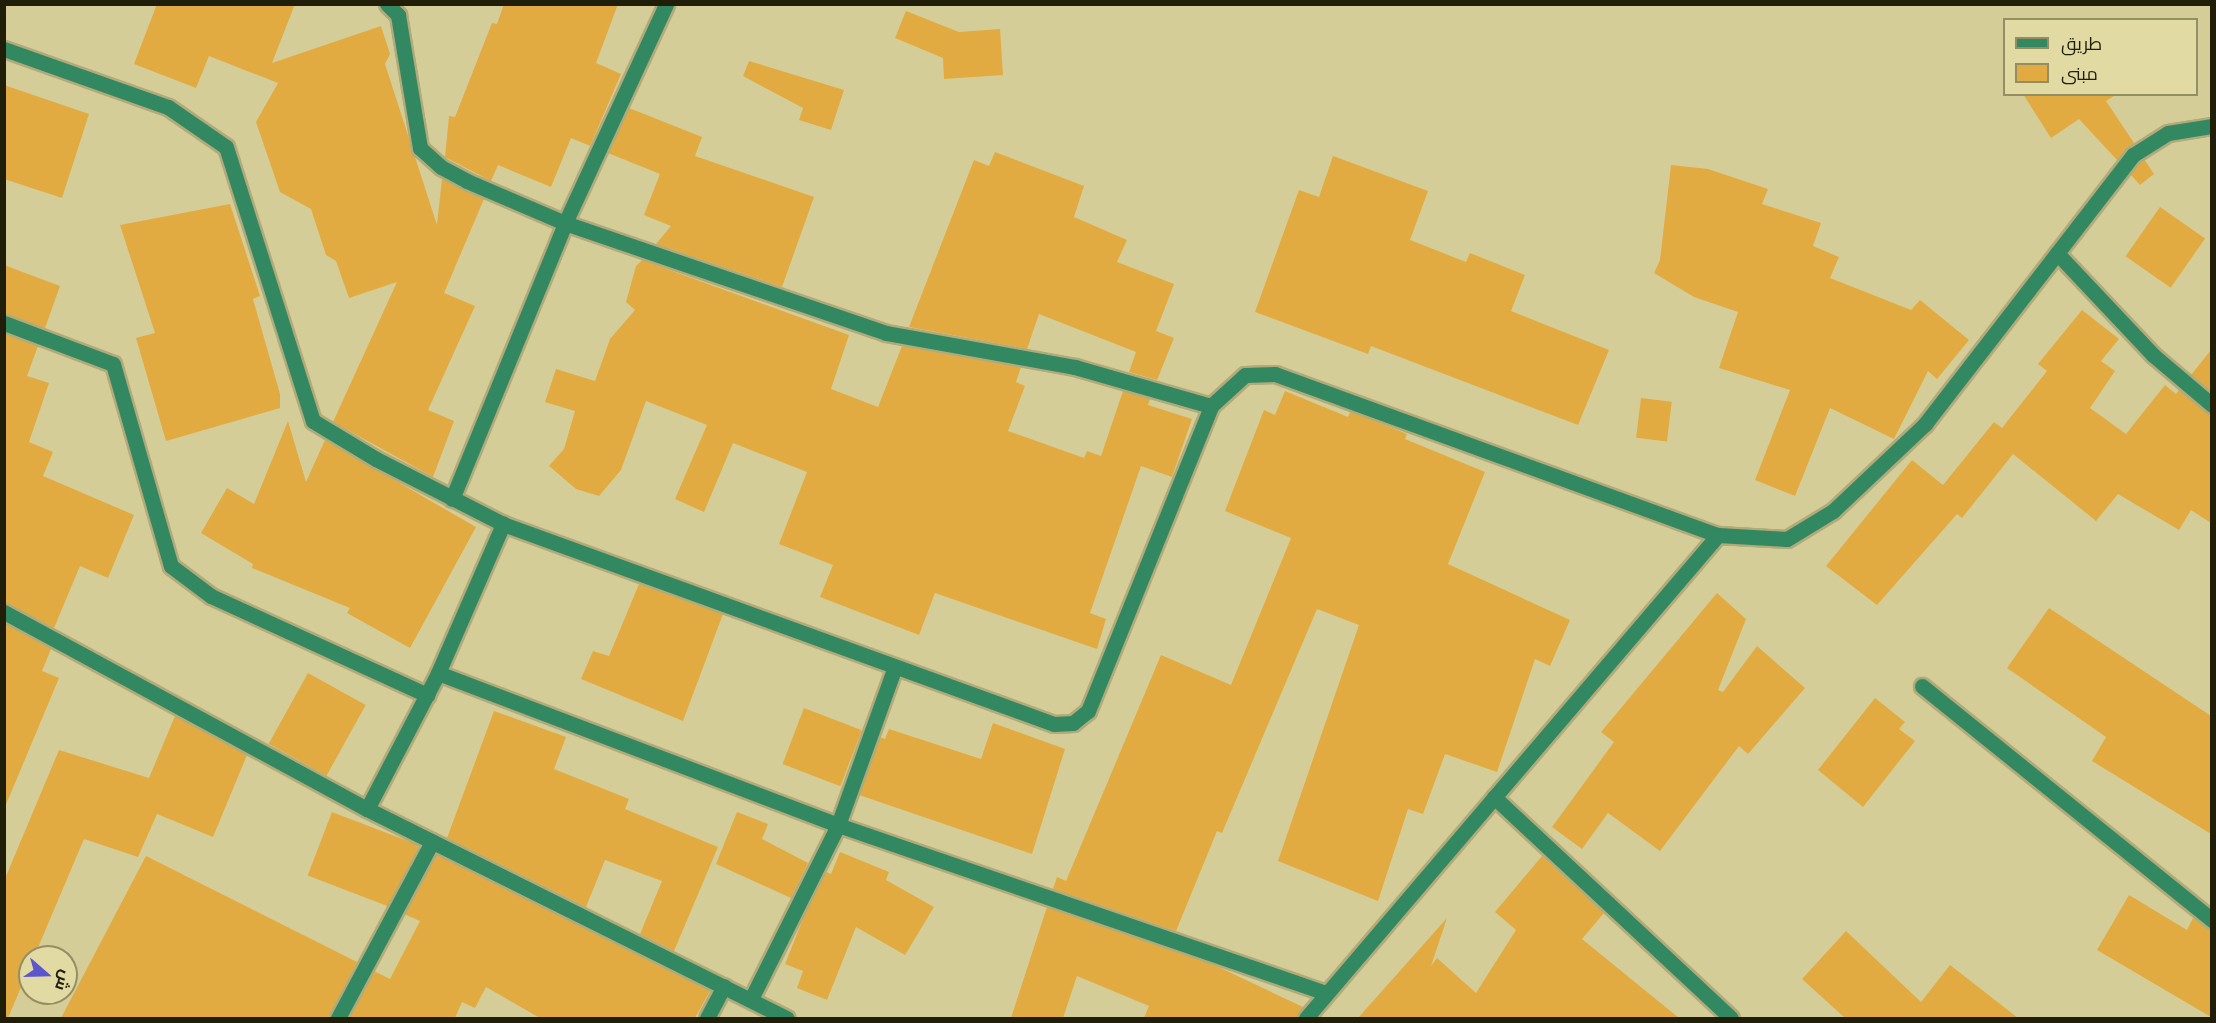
<!DOCTYPE html>
<html>
<head>
<meta charset="utf-8">
<style>
  body { margin:0 }
  #map { position:relative; width:2216px; height:1023px; overflow:hidden; background:#d5cd97; font-family:"Public Sans",Cairo,sans-serif }
  div>[style] { position:absolute }
  .building>* { inset:0; background:#e2ab41; transform-origin:0 0 }
  .roads { filter:drop-shadow(2px 0 #b1aa7a) drop-shadow(-2px 0 #b1aa7a) drop-shadow(0 2px #b1aa7a) drop-shadow(0 -2px #b1aa7a) }
  .minor>* { height:15px; margin:-7.5px; padding:0 7.5px; transform-origin:7.5px; border-radius:7.5px; background:#318861 }
  span { translate:-50% -50%; white-space:nowrap; text-align:center; line-height:1.15; -webkit-text-stroke:4.5px #e2daa3; paint-order:stroke }
  .frame { position:absolute; inset:0; border:6px solid #201d08; pointer-events:none }
  .legend { position:absolute; left:2003px; top:18px; width:195px; height:78px; box-sizing:border-box; background:#e2daa3; border:2px solid #948e65; margin:0; padding:8px 10px; list-style:none; font-size:18px; color:#201d08 }
  .legend li { display:flex; align-items:center; gap:12px; height:30px }
  .legend b { width:30px; border:2px solid #948e65 }
  .north { position:absolute; left:18px; top:945px; width:60px; height:60px; box-sizing:border-box; background:#e2daa3; border:2px solid #948e65; border-radius:50%; rotate:110deg; font-size:16px; font-weight:700; line-height:24px; text-align:center; color:#201d08 }
  .north::after { content:''; display:block; margin:auto; width:21px; height:27px; background:#5c56ce; clip-path:polygon(50% 0,100% 100%,50% 72%,0 100%) }
</style>
</head>
<body>
<div id="map">
  <div class="building">
    <div style="clip-path:polygon(157px 4px,295px 4px,272px 63px,381px 26px,390px 54px,385px 64px,437px 225px,442px 179px,484px 199px,444px 293px,475px 306px,428px 410px,454px 421px,433px 477px,333px 422px,397px 282px,349px 298px,336px 261px,326px 255px,311px 209px,280px 192px,256px 122px,278px 83px,209px 56px,196px 88px,134px 64px)"></div>
    <div style="clip-path:polygon(504px 4px,618px 4px,596px 63px,621px 74px,590px 146px,571px 138px,551px 187px,498px 165px,491px 181px,445px 157px,449px 116px,455px 117px,492px 23px,497px 24px)"></div>
    <div style="clip-path:polygon(906px 11px,959px 32px,1000px 29px,1003px 75px,944px 79px,943px 58px,895px 38px)"></div>
    <div style="clip-path:polygon(749px 61px,844px 90px,831px 130px,799px 120px,803px 108px,743px 76px)"></div>
    <div style="clip-path:polygon(4px 85px,89px 114px,62px 198px,4px 179px)"></div>
    <div style="clip-path:polygon(2023px 94px,2117px 94px,2106px 101px,2134px 143px,2117px 160px,2079px 119px,2051px 138px)"></div>
    <div style="clip-path:polygon(629px 108px,702px 137px,695px 156px,814px 197px,782px 287px,656px 244px,671px 226px,644px 215px,660px 174px,608px 153px)"></div>
    <div style="clip-path:polygon(995px 152px,1084px 186px,1074px 217px,1127px 240px,1117px 262px,1174px 284px,1156px 331px,1174px 338px,1157px 380px,1129px 372px,1136px 352px,1039px 314px,1027px 349px,909px 327px,974px 160px,989px 166px)"></div>
    <div style="clip-path:polygon(1333px 156px,1428px 191px,1410px 240px,1466px 262px,1470px 253px,1525px 275px,1511px 311px,1609px 350px,1578px 425px,1371px 346px,1368px 354px,1255px 312px,1299px 190px,1319px 197px)"></div>
    <div style="clip-path:polygon(2144px 159px,2154px 174px,2140px 185px,2130px 174px)"></div>
    <div style="clip-path:polygon(1671px 165px,1708px 169px,1768px 189px,1762px 204px,1821px 223px,1813px 246px,1839px 257px,1830px 278px,1911px 310px,1920px 300px,1969px 340px,1937px 379px,1928px 371px,1894px 439px,1830px 408px,1795px 496px,1755px 480px,1790px 390px,1719px 368px,1738px 312px,1694px 297px,1654px 273px,1660px 260px)"></div>
    <div style="clip-path:polygon(230px 204px,260px 296px,253px 299px,280px 394px,280px 408px,166px 441px,136px 338px,155px 333px,120px 225px)"></div>
    <div style="left:2160px;top:207px;width:55px;height:60px;rotate:35deg"></div>
    <div style="clip-path:polygon(642px 260px,849px 335px,831px 389px,878px 407px,902px 346px,1021px 367px,1016px 382px,1025px 386px,1008px 431px,1084px 458px,1087px 451px,1101px 456px,1123px 391px,1150px 399px,1148px 405px,1192px 419px,1172px 477px,1141px 466px,1090px 613px,1106px 619px,1097px 649px,935px 593px,919px 635px,820px 597px,833px 565px,779px 544px,807px 472px,733px 443px,704px 512px,675px 499px,707px 425px,646px 401px,621px 470px,599px 496px,576px 489px,549px 466px,564px 449px,575px 411px,545px 402px,556px 369px,595px 381px,610px 339px,635px 310px,626px 302px,636px 266px)"></div>
    <div style="clip-path:polygon(4px 265px,60px 286px,45px 328px,4px 314px)"></div>
    <div style="clip-path:polygon(2082px 310px,2119px 339px,2101px 361px,2115px 371px,2090px 408px,2126px 434px,2165px 385px,2176px 394px,2179px 390px,2211px 415px,2211px 523px,2191px 510px,2179px 530px,2118px 494px,2096px 521px,2013px 454px,1962px 518px,1957px 514px,1877px 605px,1826px 566px,1912px 460px,1943px 485px,1994px 422px,2002px 428px,2047px 371px,2038px 364px)"></div>
    <div style="clip-path:polygon(4px 334px,38px 346px,27px 376px,49px 383px,29px 442px,53px 452px,43px 476px,134px 515px,108px 578px,80px 566px,54px 628px,4px 602px)"></div>
    <div style="clip-path:polygon(2211px 350px,2211px 392px,2191px 375px)"></div>
    <div style="clip-path:polygon(1285px 391px,1348px 417px,1350px 412px,1363px 416px,1407px 434px,1405px 439px,1485px 472px,1448px 564px,1570px 620px,1550px 666px,1535px 659px,1497px 772px,1445px 754px,1423px 814px,1408px 809px,1378px 901px,1278px 861px,1359px 625px,1317px 609px,1222px 833px,1217px 831px,1176px 931px,1053px 889px,1057px 877px,1066px 881px,1161px 655px,1231px 685px,1291px 538px,1225px 511px,1264px 410px,1275px 415px)"></div>
    <div style="left:1641px;top:398px;width:31px;height:40px;rotate:7deg"></div>
    <div style="clip-path:polygon(288px 421px,306px 482px,325px 440px,476px 527px,410px 648px,347px 613px,350px 608px,252px 568px,253px 564px,201px 533px,227px 488px,254px 504px)"></div>
    <div style="clip-path:polygon(639px 584px,723px 614px,683px 721px,581px 679px,593px 651px,609px 656px)"></div>
    <div style="clip-path:polygon(1717px 593px,1746px 619px,1718px 690px,1723px 692px,1757px 646px,1805px 688px,1748px 754px,1739px 746px,1660px 851px,1608px 813px,1582px 849px,1552px 827px,1614px 742px,1601px 732px)"></div>
    <div style="clip-path:polygon(2049px 608px,2211px 716px,2211px 834px,2092px 761px,2106px 737px,2007px 668px)"></div>
    <div style="clip-path:polygon(4px 623px,51px 649px,42px 671px,59px 678px,5px 807px)"></div>
    <div style="left:308px;top:673px;width:66px;height:81px;rotate:29deg"></div>
    <div style="clip-path:polygon(1875px 698px,1905px 722px,1899px 729px,1915px 741px,1863px 807px,1818px 770px)"></div>
    <div style="left:804px;top:708px;width:62px;height:60px;rotate:21deg"></div>
    <div style="clip-path:polygon(494px 711px,566px 737px,554px 769px,629px 799px,625px 809px,718px 847px,674px 951px,640px 934px,662px 881px,605px 860px,586px 907px,447px 838px)"></div>
    <div style="clip-path:polygon(175px 716px,247px 755px,213px 837px,157px 814px,138px 857px,84px 839px,34px 957px,30px 957px,30px 966px,8px 1018px,4px 1018px,4px 881px,59px 750px,149px 778px)"></div>
    <div style="clip-path:polygon(993px 723px,1065px 749px,1032px 854px,859px 795px,880px 737px,885px 739px,889px 729px,981px 759px)"></div>
    <div style="left:332px;top:812px;width:93px;height:68px;rotate:21deg"></div>
    <div style="clip-path:polygon(737px 812px,768px 824px,762px 839px,808px 863px,791px 898px,716px 864px)"></div>
    <div style="clip-path:polygon(840px 852px,889px 872px,886px 880px,934px 907px,905px 955px,856px 927px,827px 1000px,797px 988px,803px 971px,785px 964px,807px 909px,826px 872px,831px 874px)"></div>
    <div style="clip-path:polygon(436px 854px,710px 991px,695px 1018px,540px 1018px,486px 987px,475px 1008px,462px 1002px,455px 1018px,349px 1018px,374px 971px,390px 979px,420px 921px,404px 914px)"></div>
    <div style="clip-path:polygon(146px 856px,357px 962px,328px 1018px,61px 1018px)"></div>
    <div style="clip-path:polygon(1542px 856px,1604px 913px,1582px 939px,1679px 1018px,1358px 1018px,1447px 918px,1431px 966px,1437px 958px,1476px 993px,1516px 930px,1495px 912px)"></div>
    <div style="clip-path:polygon(2129px 895px,2187px 930px,2193px 918px,2211px 930px,2211px 1017px,2097px 950px)"></div>
    <div style="clip-path:polygon(1047px 907px,1210px 963px,1303px 1007px,1297px 1018px,1144px 1018px,1149px 1006px,1077px 976px,1063px 1018px,1011px 1018px)"></div>
    <div style="clip-path:polygon(1846px 931px,1921px 1002px,1950px 965px,2018px 1018px,1845px 1018px,1802px 979px)"></div>
  </div>
  <div class="roads">
    <div class="minor">
      <div style="left:387px;top:4px;width:16px;rotate:45deg"></div>
      <div style="left:398px;top:15px;width:135px;rotate:80.6deg"></div>
      <div style="left:420px;top:148px;width:28px;rotate:42deg"></div>
      <div style="left:441px;top:167px;width:30px;rotate:28deg"></div>
      <div style="left:467px;top:181px;width:107px;rotate:23.2deg"></div>
      <div style="left:565px;top:223px;width:339px;rotate:18.9deg"></div>
      <div style="left:886px;top:333px;width:192px;rotate:10.2deg"></div>
      <div style="left:1075px;top:367px;width:141px;rotate:16deg"></div>
      <div style="left:4px;top:49px;width:174px;rotate:19.5deg"></div>
      <div style="left:168px;top:107px;width:70px;rotate:34.6deg"></div>
      <div style="left:226px;top:147px;width:287px;rotate:72.4deg"></div>
      <div style="left:313px;top:421px;width:74px;rotate:31.1deg"></div>
      <div style="left:376px;top:459px;width:143px;rotate:27.1deg"></div>
      <div style="left:503px;top:524px;width:586px;rotate:19.95deg"></div>
      <div style="left:1054px;top:724px;width:19px;rotate:-3deg"></div>
      <div style="left:1073px;top:723px;width:19px;rotate:-39deg"></div>
      <div style="left:1088px;top:711px;width:329px;rotate:-68deg"></div>
      <div style="left:1211px;top:406px;width:46px;rotate:-42.4deg"></div>
      <div style="left:1245px;top:375px;width:30px;rotate:-2deg"></div>
      <div style="left:1275px;top:374px;width:471px;rotate:20deg"></div>
      <div style="left:2057px;top:253px;width:140px;rotate:46.7deg"></div>
      <div style="left:2153px;top:355px;width:77px;rotate:40.3deg"></div>
      <div style="left:4px;top:323px;width:116px;rotate:20.6deg"></div>
      <div style="left:113px;top:364px;width:210px;rotate:74deg"></div>
      <div style="left:171px;top:566px;width:50px;rotate:36.9deg"></div>
      <div style="left:211px;top:596px;width:238px;rotate:24.6deg"></div>
      <div style="left:452px;top:499px;width:298px;rotate:-67.7deg"></div>
      <div style="left:565px;top:223px;width:241px;rotate:-65.2deg"></div>
      <div style="left:4px;top:612px;width:413px;rotate:28.5deg"></div>
      <div style="left:367px;top:809px;width:469px;rotate:26.5deg"></div>
      <div style="left:438px;top:673px;width:428px;rotate:20.8deg"></div>
      <div style="left:838px;top:825px;width:516px;rotate:19deg"></div>
      <div style="left:1922px;top:686px;width:373px;rotate:38.9deg"></div>
      <div style="left:1494px;top:797px;width:324px;rotate:43deg"></div>
      <div style="left:367px;top:809px;width:153px;rotate:-62.4deg"></div>
      <div style="left:438px;top:673px;width:163px;rotate:-66.4deg"></div>
      <div style="left:751px;top:999px;width:195px;rotate:-63.4deg"></div>
      <div style="left:838px;top:825px;width:168px;rotate:-70.2deg"></div>
      <div style="left:338px;top:1018px;width:200px;rotate:-61.9deg"></div>
      <div style="left:707px;top:1018px;width:36px;rotate:-62deg"></div>
      <div style="left:1306px;top:1018px;width:635px;rotate:-49.54deg"></div>
      <div style="left:1718px;top:535px;width:69px;rotate:3.3deg"></div>
      <div style="left:1787px;top:539px;width:54px;rotate:-31.3deg"></div>
      <div style="left:1833px;top:511px;width:127px;rotate:-43.4deg"></div>
      <div style="left:1925px;top:424px;width:340px;rotate:-52.3deg"></div>
      <div style="left:2133px;top:155px;width:41px;rotate:-32.2deg"></div>
      <div style="left:2168px;top:133px;width:45px;rotate:-9deg"></div>
    </div>
  </div>
  <div class="frame"></div>
  <ul class="legend">
  <li><b style="height:8px;background:#318861"></b>طريق</li>
  <li><b style="height:16px;background:#e2ab41"></b>مبنى</li>
  </ul>
  <div class="north">ش</div>
</div>
</body>
</html>
